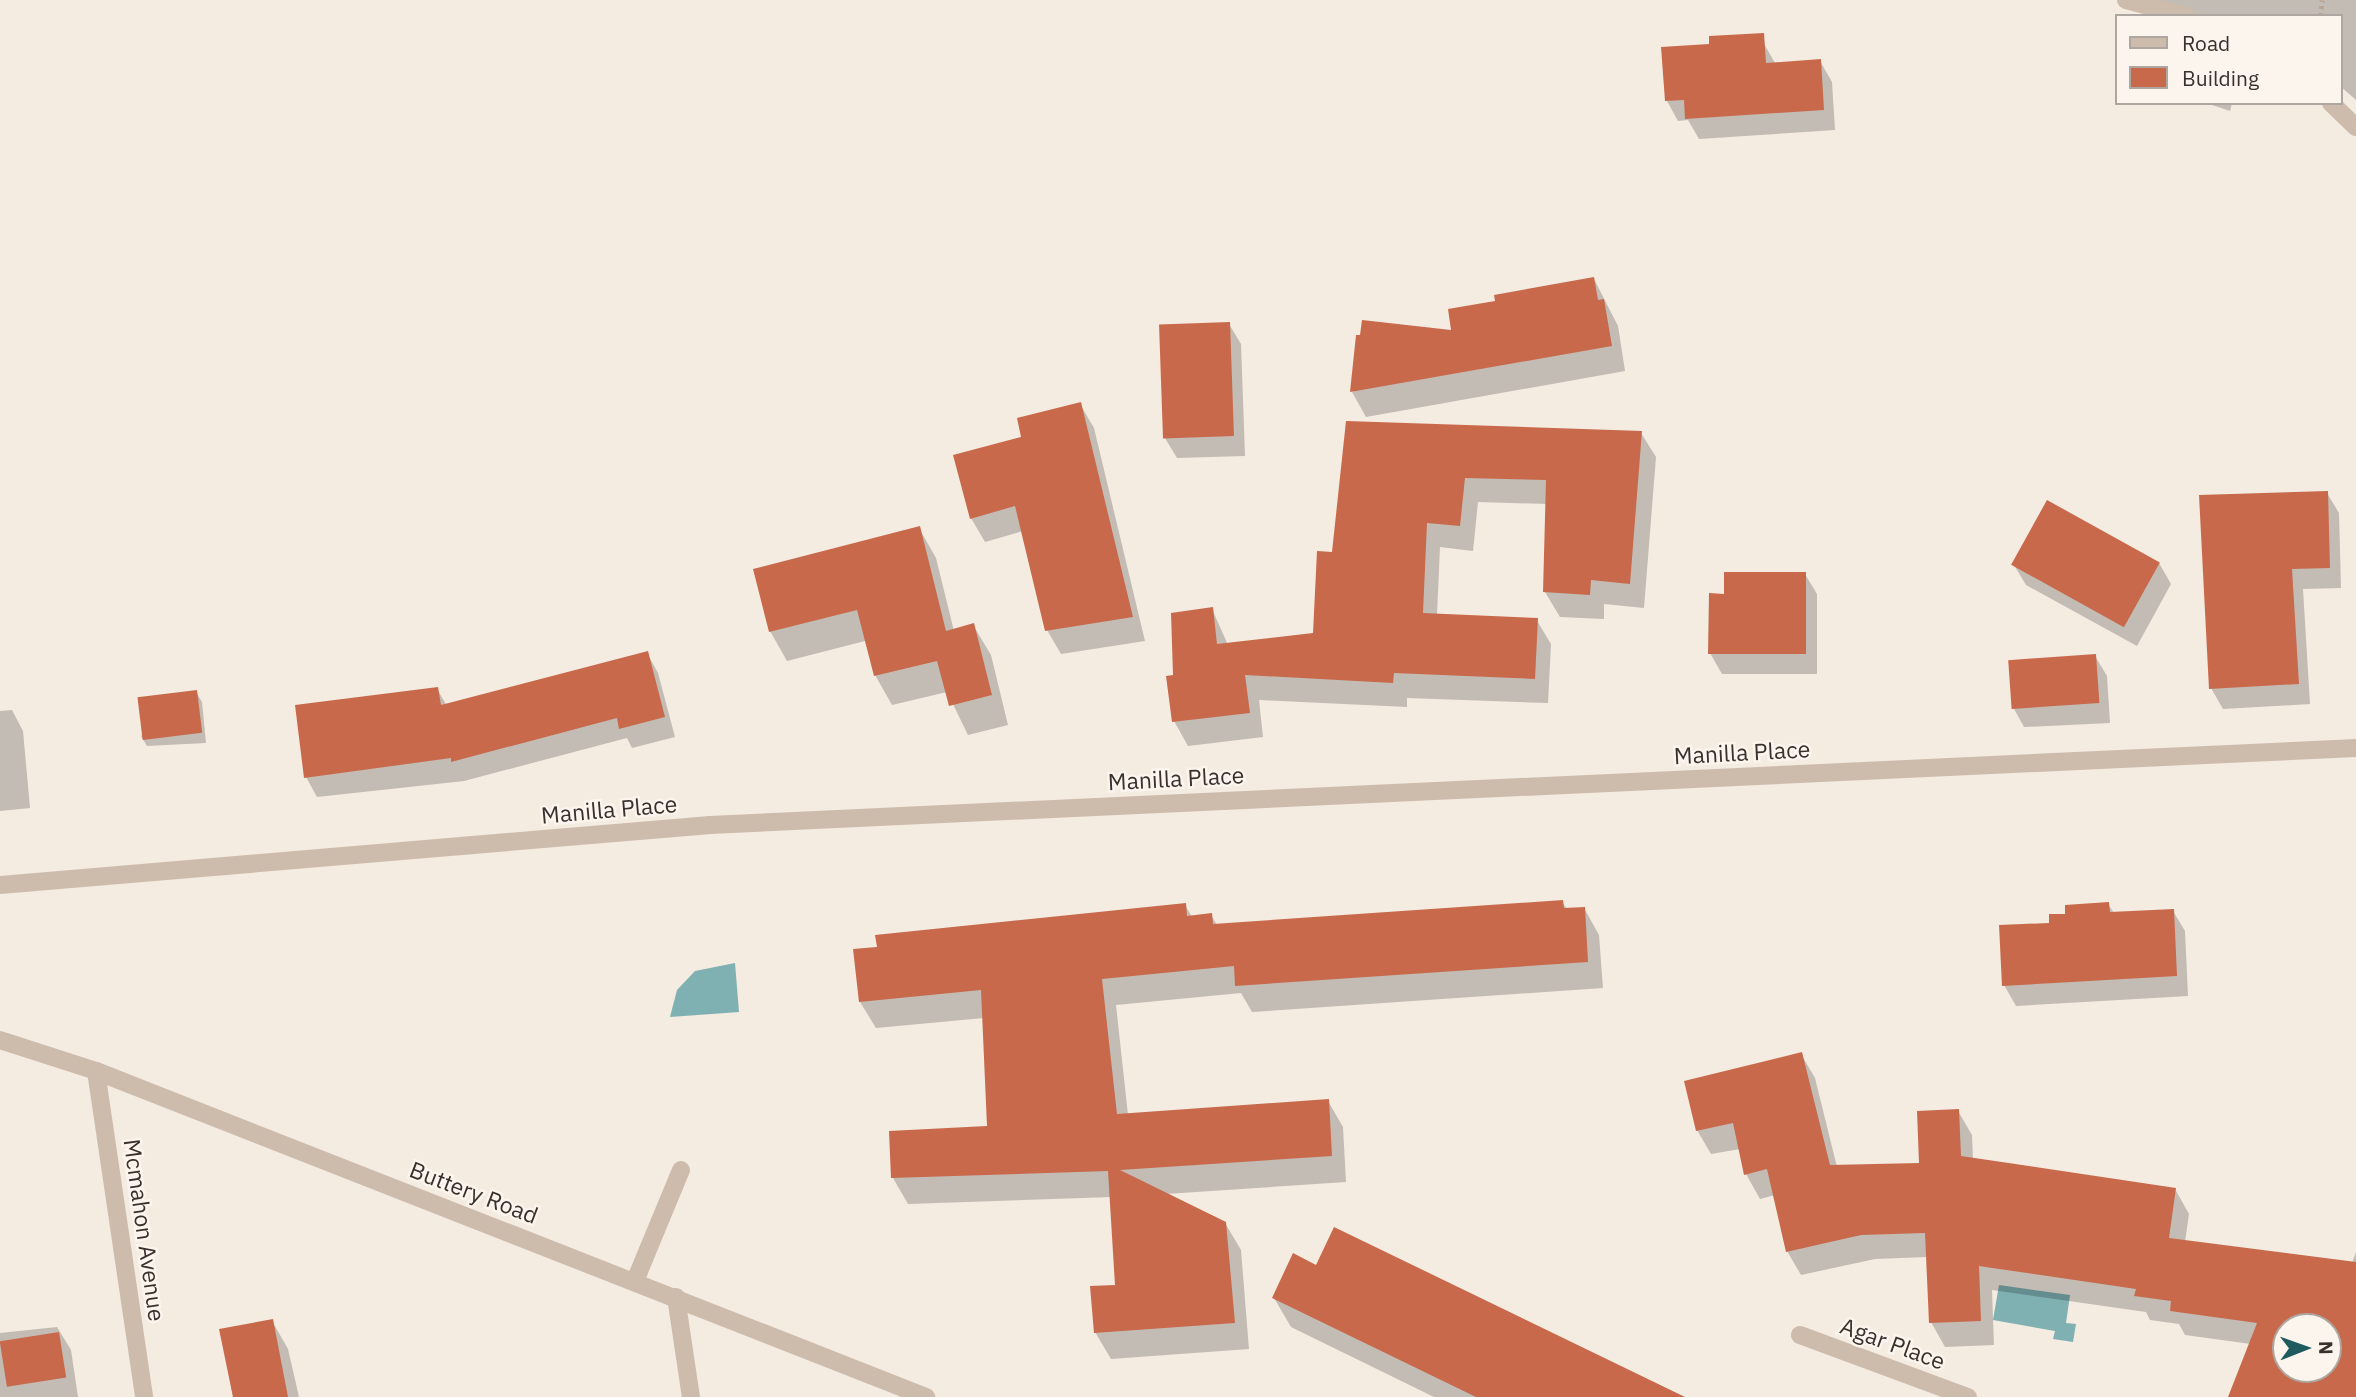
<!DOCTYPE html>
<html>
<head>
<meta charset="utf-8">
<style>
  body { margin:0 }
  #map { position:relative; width:2356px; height:1397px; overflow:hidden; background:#f4ebe1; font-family:"IBM Plex Sans",sans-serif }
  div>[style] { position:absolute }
  .water>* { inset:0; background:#7fb0b2 }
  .shadow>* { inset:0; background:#0003 }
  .building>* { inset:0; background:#c8694b; transform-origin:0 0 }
  .path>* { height:4.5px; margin-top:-2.25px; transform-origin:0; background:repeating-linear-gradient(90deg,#b9a596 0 3.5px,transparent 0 7px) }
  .minor>* { height:18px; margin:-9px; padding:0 9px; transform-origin:9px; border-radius:9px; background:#cdbbac }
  span { translate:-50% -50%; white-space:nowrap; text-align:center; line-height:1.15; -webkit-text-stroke:5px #fbf5ee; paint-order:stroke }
  .street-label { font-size:23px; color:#3b302b }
  .legend { position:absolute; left:2115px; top:14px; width:228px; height:91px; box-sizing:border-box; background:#fbf5ee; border:2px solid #aea6a0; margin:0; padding:9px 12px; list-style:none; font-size:21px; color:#3b302b }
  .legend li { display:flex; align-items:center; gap:14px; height:35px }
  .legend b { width:35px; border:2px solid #aea6a0 }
  .north { position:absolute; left:2272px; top:1313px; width:70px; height:70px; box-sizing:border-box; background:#fbf5ee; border:2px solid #aea6a0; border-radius:50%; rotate:89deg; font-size:19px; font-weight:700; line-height:28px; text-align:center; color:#3b302b }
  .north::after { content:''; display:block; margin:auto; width:24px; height:32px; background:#1f5a5e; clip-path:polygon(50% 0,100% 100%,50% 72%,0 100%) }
</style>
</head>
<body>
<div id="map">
  <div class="water">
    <div style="clip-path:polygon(735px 963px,739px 1012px,670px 1017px,677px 990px,695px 971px)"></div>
    <div style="clip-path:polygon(1999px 1285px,2070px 1295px,2066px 1323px,2076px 1324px,2073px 1342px,2053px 1339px,2055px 1331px,1993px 1320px)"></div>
  </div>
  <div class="shadow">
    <div style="clip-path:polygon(2151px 0,2356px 0,2356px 100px,2340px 86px,2340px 16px,2167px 16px)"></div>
    <div style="clip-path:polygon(1763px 42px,1775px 63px,1820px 61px,1832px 82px,1835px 130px,1699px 139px,1688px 120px,1678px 121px,1667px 101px)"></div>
    <div style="clip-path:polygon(2206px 103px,2232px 103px,2230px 111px)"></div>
    <div style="clip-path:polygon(1594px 279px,1618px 326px,1625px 371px,1366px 417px,1352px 392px,1497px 302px)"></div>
    <div style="clip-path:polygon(1229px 324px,1241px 344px,1245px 456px,1177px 458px,1165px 438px)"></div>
    <div style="clip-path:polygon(1080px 404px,1094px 428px,1145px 641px,1061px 654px,1047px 630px,1023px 531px,985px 542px,971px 518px,1023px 438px)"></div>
    <div style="clip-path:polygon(1348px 423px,1641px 433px,1656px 457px,1644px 608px,1604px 604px,1604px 619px,1560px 617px,1545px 592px,1547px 504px,1478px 502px,1473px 551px,1440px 547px,1437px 615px,1536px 619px,1551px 644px,1548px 703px,1407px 698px,1407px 707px,1259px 700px,1263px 737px,1188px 746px,1174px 721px,1175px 676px,1212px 609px,1228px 645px,1315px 635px,1333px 553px)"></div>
    <div style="clip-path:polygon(2327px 493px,2339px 513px,2341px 588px,2303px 589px,2310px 704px,2223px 709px,2211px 688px)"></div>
    <div style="clip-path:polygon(919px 528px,936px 558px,954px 631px,973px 625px,991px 655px,1008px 725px,968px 735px,947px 692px,892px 705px,875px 675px,865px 641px,787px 661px,770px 631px)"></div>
    <div style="clip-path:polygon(2159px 563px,2171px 584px,2137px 646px,2026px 585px,2014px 565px)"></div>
    <div style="clip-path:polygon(1805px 574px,1817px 594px,1817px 674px,1722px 674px,1710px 653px,1726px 596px)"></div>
    <div style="clip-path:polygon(647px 653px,658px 673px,675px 737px,632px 748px,627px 738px,464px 781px,317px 797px,306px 777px,437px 689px,447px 706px)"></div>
    <div style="clip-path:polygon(2095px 656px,2107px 676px,2110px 723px,2024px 727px,2013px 707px)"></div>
    <div style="clip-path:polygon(196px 692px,202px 702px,206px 743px,147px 746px,141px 736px)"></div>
    <div style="clip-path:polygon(12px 710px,23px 731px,30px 808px,0 811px,0 711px)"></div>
    <div style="clip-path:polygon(1562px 902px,1567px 909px,1584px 908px,1599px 935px,1603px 988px,1252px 1012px,1241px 993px,1116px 1005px,1128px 1115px,1328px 1101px,1343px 1127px,1346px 1182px,1166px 1194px,1225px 1223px,1241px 1250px,1249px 1349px,1111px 1359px,1095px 1332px,1117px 1286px,1112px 1197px,908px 1204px,893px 1178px,989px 1128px,984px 1018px,876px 1028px,860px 1002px,1185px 905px,1192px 917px,1211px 915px,1217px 925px)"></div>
    <div style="clip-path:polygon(2108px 904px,2114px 913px,2173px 911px,2185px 931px,2188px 996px,2016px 1006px,2004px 985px,2050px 925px)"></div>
    <div style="clip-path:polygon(evenodd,1801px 1054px,1815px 1078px,1837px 1167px,1921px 1164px,1958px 1111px,1972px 1135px,1973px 1159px,2175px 1189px,2189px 1214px,2185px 1242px,2352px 1263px,2356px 1252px,2356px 1397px,2230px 1397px,2251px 1344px,2185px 1335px,2179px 1324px,2150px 1320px,2146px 1312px,1992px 1290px,1994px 1345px,1945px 1347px,1931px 1322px,1928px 1257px,1875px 1259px,1801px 1275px,1787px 1251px,1775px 1195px,1760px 1199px,1746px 1174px,1740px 1149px,1711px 1154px,1697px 1130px,1801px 1054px,2286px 1327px,2328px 1327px,2328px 1369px,2286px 1369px,2286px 1327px)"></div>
    <div style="clip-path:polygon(1317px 1267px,1681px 1397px,1434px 1397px,1291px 1327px,1274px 1298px)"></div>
    <div style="clip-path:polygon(272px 1321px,288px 1349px,299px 1397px,233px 1397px,221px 1331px)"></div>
    <div style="clip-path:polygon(57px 1327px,71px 1350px,78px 1397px,0 1397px,0 1333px)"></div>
  </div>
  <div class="building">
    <div style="clip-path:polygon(1764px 33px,1766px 63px,1821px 59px,1824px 110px,1685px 119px,1684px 100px,1665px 101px,1661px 47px,1709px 44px,1709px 36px)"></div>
    <div style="clip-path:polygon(1594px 277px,1598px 300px,1604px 299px,1612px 346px,1350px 392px,1356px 335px,1360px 335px,1362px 320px,1451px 330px,1448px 309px,1495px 301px,1494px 295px)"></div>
    <div style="left:1230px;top:322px;width:114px;height:71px;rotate:88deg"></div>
    <div style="clip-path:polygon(1081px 402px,1133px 617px,1045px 631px,1015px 506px,970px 519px,953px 455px,1021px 437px,1017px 418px)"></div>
    <div style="clip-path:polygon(1346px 421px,1642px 431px,1630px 584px,1591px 580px,1590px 595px,1543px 592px,1546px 480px,1465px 478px,1460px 526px,1427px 523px,1423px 613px,1538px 618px,1535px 679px,1394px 673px,1393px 683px,1245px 675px,1250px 713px,1172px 722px,1166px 676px,1173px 675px,1171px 613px,1213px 607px,1217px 644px,1313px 633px,1317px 551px,1332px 552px)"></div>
    <div style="clip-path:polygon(2328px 491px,2330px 568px,2292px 569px,2299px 684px,2209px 689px,2199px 495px)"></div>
    <div style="left:2047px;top:500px;width:129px;height:74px;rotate:29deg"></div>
    <div style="clip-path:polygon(920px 526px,946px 631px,974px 623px,992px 695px,949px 706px,937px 661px,874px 676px,857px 610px,769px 632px,753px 569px)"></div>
    <div style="clip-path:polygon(1724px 572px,1806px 572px,1806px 654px,1708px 654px,1709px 593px,1724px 594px)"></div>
    <div style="clip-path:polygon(648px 651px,665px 717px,619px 729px,617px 718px,451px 762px,451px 758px,304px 778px,295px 705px,438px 687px,441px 705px)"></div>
    <div style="left:2096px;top:654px;width:49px;height:88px;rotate:86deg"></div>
    <div style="left:197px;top:690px;width:43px;height:60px;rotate:83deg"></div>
    <div style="clip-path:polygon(1563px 900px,1564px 908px,1585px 907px,1588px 962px,1235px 986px,1234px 966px,1102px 979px,1117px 1114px,1329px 1099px,1332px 1156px,1120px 1170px,1226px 1222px,1235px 1323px,1094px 1333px,1090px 1286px,1115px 1285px,1108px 1171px,891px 1178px,889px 1131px,987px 1126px,981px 990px,859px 1002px,853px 949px,877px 947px,875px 935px,1186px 903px,1187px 916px,1212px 913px,1213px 924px)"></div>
    <div style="clip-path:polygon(2109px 902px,2110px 912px,2174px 909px,2177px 976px,2002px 986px,1999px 925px,2049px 923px,2049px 914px,2065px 914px,2065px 905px)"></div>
    <div style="clip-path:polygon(evenodd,1802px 1052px,1830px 1165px,1919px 1163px,1917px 1111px,1959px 1109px,1961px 1156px,2176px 1188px,2169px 1238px,2356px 1262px,2356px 1397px,2228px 1397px,2257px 1323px,2170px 1311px,2171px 1301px,2134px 1296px,2136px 1289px,1979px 1266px,1981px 1321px,1929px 1323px,1925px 1233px,1861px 1235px,1786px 1252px,1767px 1169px,1744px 1175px,1733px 1123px,1696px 1131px,1684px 1081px,1802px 1052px,2286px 1327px,2328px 1327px,2328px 1369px,2286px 1369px,2286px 1327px)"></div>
    <div style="clip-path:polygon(1334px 1227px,1520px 1317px,1685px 1397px,1476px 1397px,1272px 1298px,1293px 1253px,1316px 1265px)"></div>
    <div style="clip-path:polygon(273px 1319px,288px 1397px,233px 1397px,219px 1329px)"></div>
    <div style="left:59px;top:1332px;width:46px;height:60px;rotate:81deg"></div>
  </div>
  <div class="path">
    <div style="left:2320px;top:16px;width:16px;rotate:-83deg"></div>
  </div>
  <div class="minor">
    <div style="left:2126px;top:0;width:62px;rotate:14.9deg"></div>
    <div style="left:2331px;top:103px;width:35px;rotate:44deg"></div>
    <div style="left:0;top:885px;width:713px;rotate:-4.83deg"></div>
    <div style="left:710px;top:825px;width:1648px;rotate:-2.68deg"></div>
    <div style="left:0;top:1040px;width:101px;rotate:17.9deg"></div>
    <div style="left:96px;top:1071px;width:892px;rotate:21.44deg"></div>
    <div style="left:96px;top:1071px;width:330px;rotate:81.6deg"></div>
    <div style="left:635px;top:1281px;width:120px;rotate:-67.5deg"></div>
    <div style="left:676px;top:1297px;width:101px;rotate:81.5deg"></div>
    <div style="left:1800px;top:1335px;width:179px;rotate:20.3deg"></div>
  </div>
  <div class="street-label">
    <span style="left:1742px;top:752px;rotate:-3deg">Manilla Place</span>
    <span style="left:1176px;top:778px;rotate:-3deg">Manilla Place</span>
    <span style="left:609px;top:809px;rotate:-5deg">Manilla Place</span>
    <span style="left:474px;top:1192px;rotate:21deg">Buttery Road</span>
    <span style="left:145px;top:1230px;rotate:82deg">Mcmahon Avenue</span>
    <span style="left:1893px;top:1343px;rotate:20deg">Agar Place</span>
  </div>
  <ul class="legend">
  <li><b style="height:9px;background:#cdbbac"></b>Road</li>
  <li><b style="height:19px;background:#c8694b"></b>Building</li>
  </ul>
  <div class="north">N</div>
</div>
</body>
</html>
